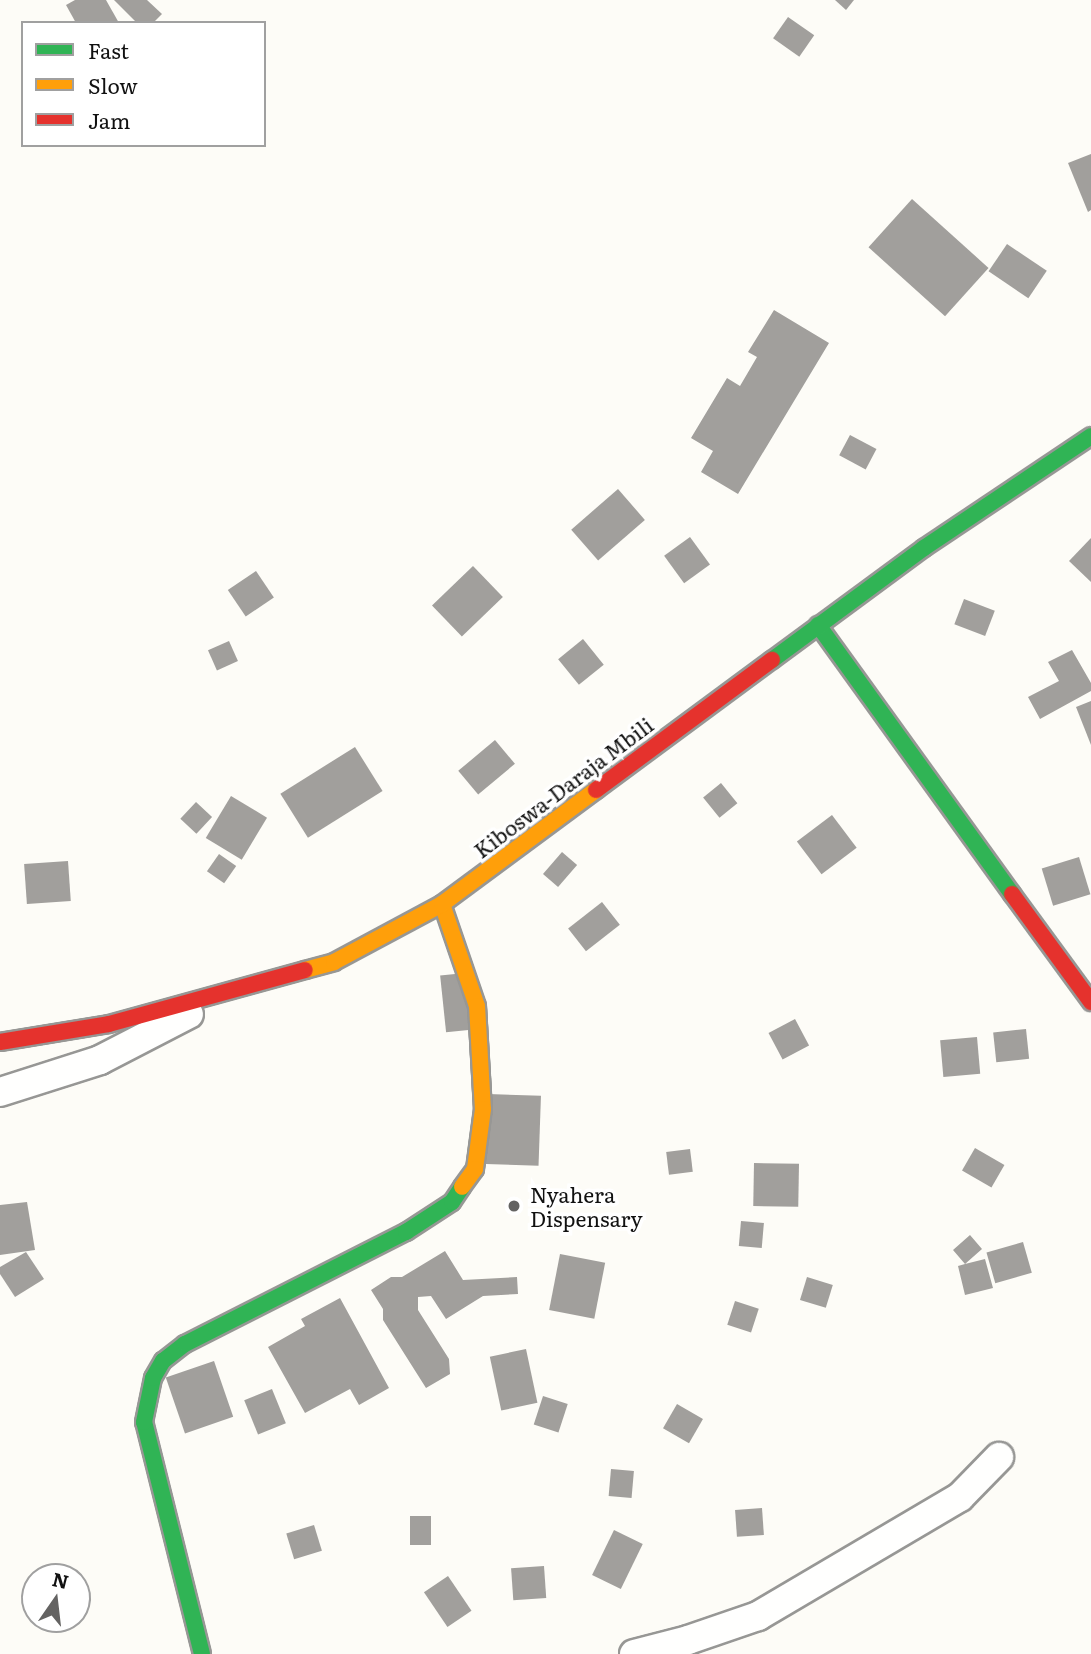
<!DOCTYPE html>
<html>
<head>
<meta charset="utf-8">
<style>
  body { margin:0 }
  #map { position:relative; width:1091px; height:1654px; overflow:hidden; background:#fdfcf7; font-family:Literata,serif }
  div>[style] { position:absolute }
  .building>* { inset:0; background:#a19f9c; transform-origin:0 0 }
  .roads { filter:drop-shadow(2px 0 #979795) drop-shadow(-2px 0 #979795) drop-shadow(0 2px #979795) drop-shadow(0 -2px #979795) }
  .street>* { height:28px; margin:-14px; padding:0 14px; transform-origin:14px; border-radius:14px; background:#fffffe }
  .fast>* { height:16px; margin:-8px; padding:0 8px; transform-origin:8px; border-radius:8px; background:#30b455 }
  .slow>* { height:16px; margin:-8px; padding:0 8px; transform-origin:8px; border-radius:8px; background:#ff9f0a }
  .jam>* { height:16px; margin:-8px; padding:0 8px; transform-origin:8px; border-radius:8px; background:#e5322d }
  .dots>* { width:19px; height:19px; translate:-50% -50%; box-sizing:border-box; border:4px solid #fff; border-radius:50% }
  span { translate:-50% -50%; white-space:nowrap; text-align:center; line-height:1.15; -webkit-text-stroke:7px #fff; paint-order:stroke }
  .street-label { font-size:21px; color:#111 }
  .poi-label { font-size:21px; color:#111 }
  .left { translate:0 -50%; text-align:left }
  .legend { position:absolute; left:21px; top:21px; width:245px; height:126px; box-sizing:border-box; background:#fff; border:2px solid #a0a0a0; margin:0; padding:9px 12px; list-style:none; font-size:21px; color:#111 }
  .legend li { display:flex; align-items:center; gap:14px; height:35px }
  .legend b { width:35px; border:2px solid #a0a0a0 }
  .north { position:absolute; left:21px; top:1563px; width:70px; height:70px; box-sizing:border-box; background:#fff; border:2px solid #a0a0a0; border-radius:50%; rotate:14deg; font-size:19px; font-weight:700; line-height:28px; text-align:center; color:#111 }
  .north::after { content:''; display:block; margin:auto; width:24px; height:32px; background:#646362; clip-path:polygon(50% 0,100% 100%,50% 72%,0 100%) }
</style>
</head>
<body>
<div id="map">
  <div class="building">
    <div style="clip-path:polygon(75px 0,106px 0,119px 23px,76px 23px,66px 5px)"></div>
    <div style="clip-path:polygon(114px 0,147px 0,162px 14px,153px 23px,137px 23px)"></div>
    <div style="clip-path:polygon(835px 0,854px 0,846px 10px)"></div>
    <div style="left:788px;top:17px;width:32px;height:26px;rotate:35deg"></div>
    <div style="clip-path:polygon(1091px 154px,1091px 210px,1088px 212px,1068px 163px)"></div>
    <div style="left:912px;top:199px;width:103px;height:65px;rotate:42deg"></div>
    <div style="left:1007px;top:244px;width:48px;height:33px;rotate:34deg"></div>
    <div style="clip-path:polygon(774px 310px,829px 343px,738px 494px,701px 472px,713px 451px,691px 438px,727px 378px,740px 386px,757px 357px,748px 352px)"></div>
    <div style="left:850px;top:435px;width:30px;height:23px;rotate:28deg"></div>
    <div style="left:618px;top:489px;width:41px;height:62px;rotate:49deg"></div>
    <div style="left:690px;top:537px;width:34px;height:32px;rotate:54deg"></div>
    <div style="clip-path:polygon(1091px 538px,1091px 582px,1069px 561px)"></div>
    <div style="left:473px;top:566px;width:43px;height:57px;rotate:46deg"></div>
    <div style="left:256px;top:571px;width:32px;height:34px;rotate:56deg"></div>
    <div style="left:964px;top:599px;width:33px;height:27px;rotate:21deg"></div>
    <div style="left:583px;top:639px;width:33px;height:32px;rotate:51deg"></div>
    <div style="left:229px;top:641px;width:22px;height:23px;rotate:66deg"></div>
    <div style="clip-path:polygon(1072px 650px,1091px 683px,1091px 691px,1040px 719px,1028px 697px,1059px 681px,1048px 662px)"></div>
    <div style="clip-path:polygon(1091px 701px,1091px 745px,1076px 707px)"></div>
    <div style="left:495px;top:740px;width:31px;height:48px;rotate:50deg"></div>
    <div style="left:355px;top:747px;width:52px;height:88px;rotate:58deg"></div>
    <div style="left:721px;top:783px;width:26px;height:23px;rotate:51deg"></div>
    <div style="left:231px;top:796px;width:42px;height:49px;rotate:31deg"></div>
    <div style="left:196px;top:802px;width:22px;height:23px;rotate:43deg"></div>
    <div style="left:832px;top:815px;width:41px;height:44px;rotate:53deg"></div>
    <div style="left:562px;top:852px;width:20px;height:29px;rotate:41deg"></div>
    <div style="left:219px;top:854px;width:21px;height:21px;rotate:35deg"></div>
    <div style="left:1079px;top:857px;width:39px;height:39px;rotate:73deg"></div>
    <div style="left:68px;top:861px;width:40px;height:44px;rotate:86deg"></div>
    <div style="left:602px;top:902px;width:29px;height:43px;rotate:52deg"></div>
    <div style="left:465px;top:973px;width:57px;height:25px;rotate:84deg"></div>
    <div style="left:795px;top:1019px;width:30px;height:30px;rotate:62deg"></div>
    <div style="left:1026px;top:1029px;width:30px;height:33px;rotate:84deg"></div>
    <div style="left:977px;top:1037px;width:37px;height:37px;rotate:85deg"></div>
    <div style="left:488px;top:1094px;width:53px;height:70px;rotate:2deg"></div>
    <div style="left:975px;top:1148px;width:34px;height:26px;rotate:30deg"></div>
    <div style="left:690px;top:1149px;width:23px;height:24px;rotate:83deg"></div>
    <div style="left:754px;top:1163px;width:45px;height:43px;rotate:1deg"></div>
    <div style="clip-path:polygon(27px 1202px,35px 1250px,0 1255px,0 1205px)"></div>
    <div style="left:741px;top:1221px;width:23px;height:25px;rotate:5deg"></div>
    <div style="clip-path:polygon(970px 1235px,982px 1249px,965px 1264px,985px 1259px,993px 1288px,965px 1295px,958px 1266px,965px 1264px,953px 1250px)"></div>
    <div style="left:1023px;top:1242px;width:32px;height:38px;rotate:74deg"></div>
    <div style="clip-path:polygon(445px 1251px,463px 1280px,517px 1277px,518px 1294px,483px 1296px,446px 1319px,431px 1296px,418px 1297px,418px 1310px,449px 1359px,450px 1374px,426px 1388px,383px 1320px,383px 1309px,371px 1290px,391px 1277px,402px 1277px)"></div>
    <div style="clip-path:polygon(26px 1252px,44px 1279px,15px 1297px,0 1274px,0 1267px)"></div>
    <div style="left:560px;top:1254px;width:46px;height:57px;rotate:11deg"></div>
    <div style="left:807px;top:1277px;width:27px;height:24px;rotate:17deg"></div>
    <div style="clip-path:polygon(340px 1298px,389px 1388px,359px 1405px,350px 1389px,305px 1413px,268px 1347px,305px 1326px,301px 1319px)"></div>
    <div style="left:735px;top:1301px;width:25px;height:25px;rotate:18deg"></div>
    <div style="left:526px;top:1349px;width:55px;height:37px;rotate:78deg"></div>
    <div style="left:214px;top:1361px;width:59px;height:51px;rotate:71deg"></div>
    <div style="left:272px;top:1389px;width:37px;height:30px;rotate:68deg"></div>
    <div style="left:543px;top:1396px;width:26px;height:30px;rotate:18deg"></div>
    <div style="left:677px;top:1404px;width:30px;height:28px;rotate:30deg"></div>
    <div style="left:611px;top:1469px;width:23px;height:27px;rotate:5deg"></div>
    <div style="left:762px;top:1508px;width:27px;height:27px;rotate:86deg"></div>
    <div style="left:410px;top:1516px;width:21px;height:29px"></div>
    <div style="left:314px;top:1525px;width:27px;height:29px;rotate:73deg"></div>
    <div style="left:614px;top:1530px;width:32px;height:50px;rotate:26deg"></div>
    <div style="left:544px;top:1566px;width:32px;height:33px;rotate:86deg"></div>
    <div style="left:448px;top:1576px;width:42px;height:29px;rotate:56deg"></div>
  </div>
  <div class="roads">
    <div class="street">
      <div style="left:0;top:1092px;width:105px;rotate:-17.7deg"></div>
      <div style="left:100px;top:1060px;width:100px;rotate:-27.3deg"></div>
      <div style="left:634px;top:1654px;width:56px;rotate:-14.5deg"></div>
      <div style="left:688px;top:1640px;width:74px;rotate:-18.9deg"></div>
      <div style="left:758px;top:1616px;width:234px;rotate:-30.5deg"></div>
      <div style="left:960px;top:1497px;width:56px;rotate:-45.7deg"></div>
    </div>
    <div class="fast">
      <div style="left:818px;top:625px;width:332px;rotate:54.2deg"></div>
      <div style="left:772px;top:660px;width:189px;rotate:-36.4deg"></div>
      <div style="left:924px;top:548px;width:201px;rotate:-33.8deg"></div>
      <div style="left:202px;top:1654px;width:239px;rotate:-104deg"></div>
      <div style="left:144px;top:1422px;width:45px;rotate:-78.4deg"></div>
      <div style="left:153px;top:1378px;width:20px;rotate:-60deg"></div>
      <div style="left:163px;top:1361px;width:28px;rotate:-38deg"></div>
      <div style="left:185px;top:1344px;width:248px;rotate:-26.9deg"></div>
      <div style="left:406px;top:1232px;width:55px;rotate:-33.1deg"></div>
      <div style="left:452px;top:1202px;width:18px;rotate:-56deg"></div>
    </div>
    <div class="slow">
      <div style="left:442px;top:904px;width:108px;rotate:71.1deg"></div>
      <div style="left:477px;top:1006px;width:103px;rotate:86.7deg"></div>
      <div style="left:483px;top:1109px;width:61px;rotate:97.6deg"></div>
      <div style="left:475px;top:1169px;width:22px;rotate:126deg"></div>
      <div style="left:305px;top:970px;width:30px;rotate:-15deg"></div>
      <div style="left:334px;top:962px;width:123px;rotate:-28.2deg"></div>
      <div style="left:442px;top:904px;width:192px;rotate:-36.5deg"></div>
    </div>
    <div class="jam">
      <div style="left:596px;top:790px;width:219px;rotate:-36.5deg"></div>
      <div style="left:1012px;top:894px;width:134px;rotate:53.8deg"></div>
      <div style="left:0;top:1042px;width:110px;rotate:-9.4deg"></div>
      <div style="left:109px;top:1024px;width:203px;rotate:-15.4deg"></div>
    </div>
  </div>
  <div class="dots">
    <div style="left:514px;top:1206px;background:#646362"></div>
  </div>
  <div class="street-label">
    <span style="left:563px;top:787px;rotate:-37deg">Kiboswa-Daraja Mbili</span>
  </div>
  <div class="poi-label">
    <span class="left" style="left:530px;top:1206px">Nyahera<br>Dispensary</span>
  </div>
  <ul class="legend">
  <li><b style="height:9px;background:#30b455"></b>Fast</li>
  <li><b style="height:9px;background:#ff9f0a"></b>Slow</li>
  <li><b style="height:9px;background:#e5322d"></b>Jam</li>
  </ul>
  <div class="north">N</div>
</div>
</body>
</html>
